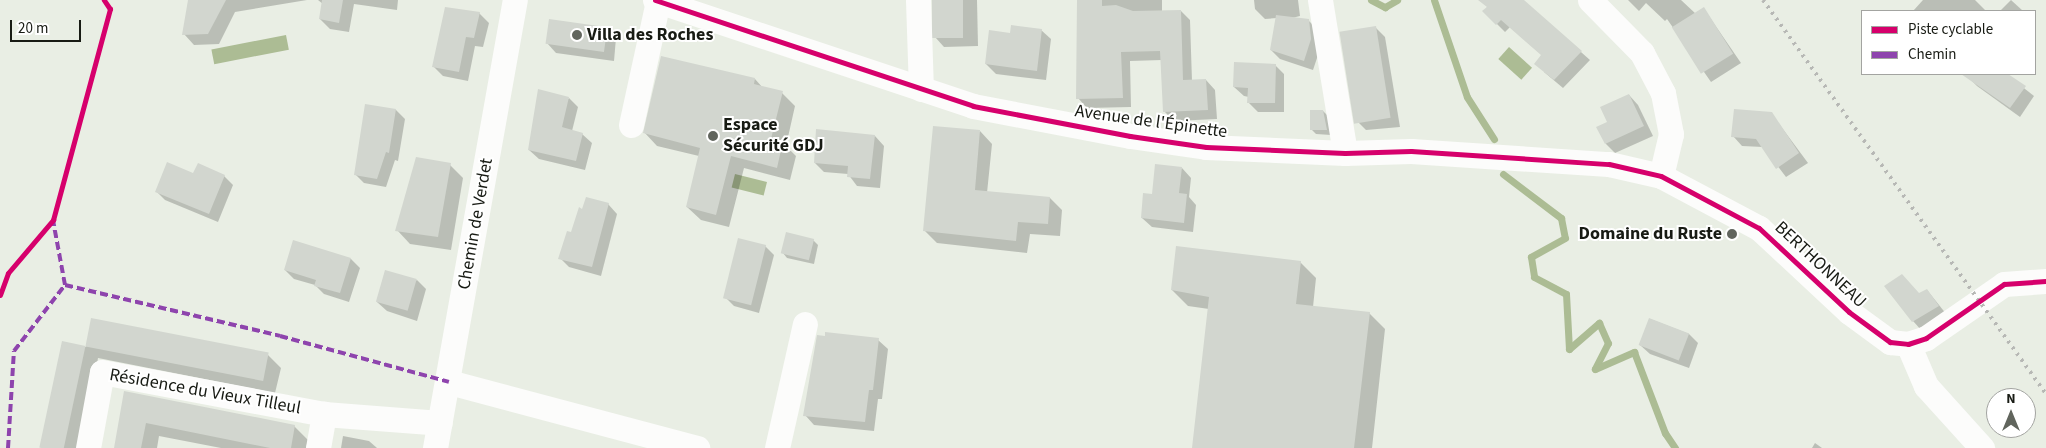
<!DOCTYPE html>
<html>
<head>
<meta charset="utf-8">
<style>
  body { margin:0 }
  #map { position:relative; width:2046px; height:448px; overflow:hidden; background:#e9eee4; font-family:"Source Sans 3",sans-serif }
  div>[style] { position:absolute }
  .water>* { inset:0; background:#acbc94; transform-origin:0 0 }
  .shadow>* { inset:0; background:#0003 }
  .stream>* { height:7px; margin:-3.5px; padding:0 3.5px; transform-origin:3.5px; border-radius:3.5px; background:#acbc94 }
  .building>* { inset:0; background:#d2d6cf; transform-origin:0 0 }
  .minor>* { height:25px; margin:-12.5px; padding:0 12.5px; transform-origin:12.5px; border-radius:12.5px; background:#fcfcfb }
  .rail>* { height:4px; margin-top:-2px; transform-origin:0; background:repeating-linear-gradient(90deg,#b7b8b5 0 2.5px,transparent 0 7.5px) }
  .quiet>* { height:4px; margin-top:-2px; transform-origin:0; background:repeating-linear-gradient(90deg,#8e44ad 0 8px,transparent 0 12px) }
  .cycleway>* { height:5px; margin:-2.5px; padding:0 2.5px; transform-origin:2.5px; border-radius:2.5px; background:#d6006c }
  .dots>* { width:14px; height:14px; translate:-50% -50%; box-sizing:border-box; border:2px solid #fff; border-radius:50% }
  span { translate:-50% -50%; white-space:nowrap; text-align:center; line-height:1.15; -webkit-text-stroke:4px #fff; paint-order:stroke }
  .poi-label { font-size:18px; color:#181b14; font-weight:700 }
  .left { translate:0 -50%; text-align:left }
  .right { translate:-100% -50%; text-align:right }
  .street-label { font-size:18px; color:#181b14 }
  .legend { position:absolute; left:1861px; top:10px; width:175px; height:65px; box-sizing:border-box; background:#fff; border:1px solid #a3a4a1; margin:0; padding:6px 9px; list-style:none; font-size:15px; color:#181b14 }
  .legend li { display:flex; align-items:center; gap:10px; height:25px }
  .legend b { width:25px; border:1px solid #a3a4a1 }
  .north { position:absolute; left:1986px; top:388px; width:50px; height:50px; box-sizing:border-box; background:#fff; border:1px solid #a3a4a1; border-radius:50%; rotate:0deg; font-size:14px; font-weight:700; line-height:20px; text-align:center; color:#181b14 }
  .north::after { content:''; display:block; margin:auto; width:18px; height:22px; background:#61655d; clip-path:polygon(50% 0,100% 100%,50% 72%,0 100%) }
  .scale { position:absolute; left:10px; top:20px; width:71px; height:22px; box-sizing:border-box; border:2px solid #181b14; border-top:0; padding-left:6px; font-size:15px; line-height:18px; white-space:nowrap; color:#181b14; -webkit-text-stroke:4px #fff; paint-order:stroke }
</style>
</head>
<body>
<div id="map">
  <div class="water">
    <div style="left:286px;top:35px;width:15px;height:76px;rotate:79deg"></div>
    <div style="left:1509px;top:47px;width:31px;height:16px;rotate:42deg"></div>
    <div style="left:735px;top:174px;width:33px;height:14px;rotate:14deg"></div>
  </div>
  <div class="shadow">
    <div style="clip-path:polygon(202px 0,307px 0,235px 12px,219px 44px,194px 45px,184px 34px)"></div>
    <div style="clip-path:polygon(318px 0,398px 0,397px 10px,354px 4px,349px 32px,330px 29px,320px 19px,323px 4px)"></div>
    <div style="clip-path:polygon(933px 0,977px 0,978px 46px,944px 47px,935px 37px)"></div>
    <div style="clip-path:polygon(1078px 0,1162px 0,1162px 12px,1181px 11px,1190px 20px,1192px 81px,1206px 80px,1215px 90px,1217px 119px,1174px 121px,1164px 111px,1162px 60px,1130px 61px,1131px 107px,1087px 108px,1078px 98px)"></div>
    <div style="clip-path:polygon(1254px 0,1298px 0,1300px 16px,1292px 18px,1308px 20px,1318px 30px,1320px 49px,1313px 70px,1280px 59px,1271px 50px,1277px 18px,1265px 19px,1255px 9px)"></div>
    <div style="clip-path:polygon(1493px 0,1522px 0,1590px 60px,1563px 88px,1544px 72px,1543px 56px,1510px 27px,1505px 32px,1484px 11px)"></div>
    <div style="clip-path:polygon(1628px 0,1681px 0,1696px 14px,1704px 9px,1741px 63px,1711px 82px,1667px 19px,1665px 21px,1646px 3px,1639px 11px)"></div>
    <div style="clip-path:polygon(1923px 0,1975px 0,1986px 11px,1913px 11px)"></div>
    <div style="clip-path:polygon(2011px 0,2023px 11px,2000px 11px)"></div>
    <div style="clip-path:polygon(479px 13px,489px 23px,483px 47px,475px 46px,468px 81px,443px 76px,434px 67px)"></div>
    <div style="clip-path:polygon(550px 20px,607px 28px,616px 38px,614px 61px,556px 53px,547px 43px)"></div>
    <div style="clip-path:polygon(1375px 27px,1385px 37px,1400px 127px,1366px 130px,1357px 121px)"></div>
    <div style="clip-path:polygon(1041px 30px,1051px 39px,1046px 80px,996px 74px,986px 64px,1011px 35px)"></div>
    <div style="clip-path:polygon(1275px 65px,1284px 74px,1284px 112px,1258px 112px,1248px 102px,1249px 97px,1244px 96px,1234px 87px)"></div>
    <div style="clip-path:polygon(1970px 74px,2006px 74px,2034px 96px,2020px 117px,1977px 86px,1968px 77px)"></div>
    <div style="clip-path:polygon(755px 79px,763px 88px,782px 93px,795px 106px,786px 146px,796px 156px,790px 180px,744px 168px,729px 227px,701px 220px,687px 207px,699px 156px,657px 146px,644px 132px)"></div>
    <div style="clip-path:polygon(1629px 95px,1638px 105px,1653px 136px,1615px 153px,1606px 144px,1608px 122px)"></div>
    <div style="clip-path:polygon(569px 98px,578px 107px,572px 131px,582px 134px,592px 143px,585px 170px,539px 159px,529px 150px)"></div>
    <div style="clip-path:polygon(366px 105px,396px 110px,405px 119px,398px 161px,395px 160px,386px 187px,364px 183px,355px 174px)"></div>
    <div style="clip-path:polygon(1323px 111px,1328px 116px,1331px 135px,1316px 134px,1311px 129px)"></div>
    <div style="clip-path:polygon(1771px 113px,1808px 163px,1786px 177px,1763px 147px,1742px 146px,1733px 136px)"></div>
    <div style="clip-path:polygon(980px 131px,992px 144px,987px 193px,1050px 198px,1062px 210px,1060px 236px,1030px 234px,1027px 253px,937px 243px,925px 231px)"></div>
    <div style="clip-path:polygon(875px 136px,884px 146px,880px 188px,857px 186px,848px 174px,824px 172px,815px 163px)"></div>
    <div style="clip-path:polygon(450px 165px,463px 178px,451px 250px,410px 244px,397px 230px)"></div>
    <div style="clip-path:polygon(1182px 168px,1191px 178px,1189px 197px,1196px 205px,1193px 232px,1152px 227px,1142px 218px,1153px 196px)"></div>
    <div style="clip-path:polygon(194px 175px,224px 176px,233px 185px,218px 222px,165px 200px,157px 192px)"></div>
    <div style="clip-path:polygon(608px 204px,617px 214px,601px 276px,569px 267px,560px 258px,583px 210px)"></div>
    <div style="clip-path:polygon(813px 240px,818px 245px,814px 264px,787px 258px,783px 253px)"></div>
    <div style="clip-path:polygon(294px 242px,351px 259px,360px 268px,349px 302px,324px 294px,315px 285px,294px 279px,285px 270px)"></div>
    <div style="clip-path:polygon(765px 246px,774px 255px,759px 313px,734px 306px,725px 297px)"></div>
    <div style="clip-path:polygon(1300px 262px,1316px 278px,1313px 307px,1369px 313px,1385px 329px,1372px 448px,1193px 448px,1209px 309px,1188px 306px,1172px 290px)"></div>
    <div style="clip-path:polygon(417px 280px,426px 289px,417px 321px,387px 311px,377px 302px)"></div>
    <div style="clip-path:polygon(1927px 290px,1947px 315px,1922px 331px,1913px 321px,1920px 295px)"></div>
    <div style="clip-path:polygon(1650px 319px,1689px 334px,1698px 343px,1689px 368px,1650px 354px,1640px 345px)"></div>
    <div style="clip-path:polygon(92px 320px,268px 355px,281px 368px,275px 393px,98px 358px,82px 448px,42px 448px,63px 343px,86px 347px)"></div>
    <div style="clip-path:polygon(878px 340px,888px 349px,882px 399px,878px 399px,874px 431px,814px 425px,805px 415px)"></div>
    <div style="clip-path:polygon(125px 393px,294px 426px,308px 440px,306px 448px,221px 448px,159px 436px,157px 448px,115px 448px)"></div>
    <div style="clip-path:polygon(343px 436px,369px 441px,377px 448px,341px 448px)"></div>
    <div style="clip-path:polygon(1815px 443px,1822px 448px,1812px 448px)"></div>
  </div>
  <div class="stream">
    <div style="left:1371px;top:0;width:16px;rotate:27deg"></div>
    <div style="left:1385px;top:7px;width:14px;rotate:-30deg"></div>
    <div style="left:1434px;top:0;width:102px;rotate:71.2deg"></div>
    <div style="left:1467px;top:97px;width:50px;rotate:57.3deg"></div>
    <div style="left:1503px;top:174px;width:73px;rotate:37.2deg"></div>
    <div style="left:1561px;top:218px;width:20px;rotate:79deg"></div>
    <div style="left:1565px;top:238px;width:39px;rotate:151deg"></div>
    <div style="left:1531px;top:257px;width:20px;rotate:81deg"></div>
    <div style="left:1534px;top:277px;width:36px;rotate:28deg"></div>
    <div style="left:1566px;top:294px;width:55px;rotate:86.9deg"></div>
    <div style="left:1569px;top:349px;width:40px;rotate:-41deg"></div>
    <div style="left:1599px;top:323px;width:22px;rotate:66deg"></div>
    <div style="left:1608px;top:343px;width:29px;rotate:117deg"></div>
    <div style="left:1595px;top:369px;width:43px;rotate:-23.6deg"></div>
    <div style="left:1634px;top:352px;width:87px;rotate:69.1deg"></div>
    <div style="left:1665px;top:433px;width:18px;rotate:56deg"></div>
  </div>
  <div class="building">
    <div style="clip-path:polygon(188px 0,226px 0,208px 34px,182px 35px)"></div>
    <div style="clip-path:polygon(322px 0,343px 0,339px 23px,319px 19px)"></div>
    <div style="left:932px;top:0;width:31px;height:38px"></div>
    <div style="clip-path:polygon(1077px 0,1102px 0,1102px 6px,1116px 5px,1133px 11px,1181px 10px,1183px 80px,1206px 79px,1208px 110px,1163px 112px,1160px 51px,1121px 52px,1123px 98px,1076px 99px)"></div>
    <div style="clip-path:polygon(1478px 0,1524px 0,1582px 51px,1554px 80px,1534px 64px,1541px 55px,1501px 20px,1496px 25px,1482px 11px,1487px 7px)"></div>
    <div style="clip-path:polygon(445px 7px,480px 12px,474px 38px,466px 37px,459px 72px,432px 67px)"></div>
    <div style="left:1704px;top:7px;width:55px;height:38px;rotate:58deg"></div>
    <div style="clip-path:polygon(1276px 15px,1309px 19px,1311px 39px,1304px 61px,1270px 50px)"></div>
    <div style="left:549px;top:19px;width:59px;height:25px;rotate:8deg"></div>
    <div style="clip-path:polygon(1011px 25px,1042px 29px,1037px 71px,985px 64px,989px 30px,1010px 33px)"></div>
    <div style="left:1376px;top:26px;width:93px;height:37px;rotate:81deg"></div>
    <div style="clip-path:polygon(661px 56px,755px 78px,754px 84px,783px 91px,771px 139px,783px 141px,777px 168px,731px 156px,716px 215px,686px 207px,700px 148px,643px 133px)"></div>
    <div style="clip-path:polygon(1234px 62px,1276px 64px,1275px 103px,1247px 103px,1248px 88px,1233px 87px)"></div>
    <div style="clip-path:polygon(1961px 74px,2008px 74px,2026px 86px,2010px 108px)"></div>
    <div style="clip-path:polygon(538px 89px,569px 97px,562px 127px,583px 133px,576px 161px,528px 150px)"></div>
    <div style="clip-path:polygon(1629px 94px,1644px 126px,1605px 144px,1596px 127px,1607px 122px,1600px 107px)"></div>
    <div style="clip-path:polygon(365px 104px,396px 109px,389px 153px,386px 152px,377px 179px,354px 175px)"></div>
    <div style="clip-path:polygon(1734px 109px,1772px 112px,1799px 153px,1776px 169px,1756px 139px,1731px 137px)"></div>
    <div style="clip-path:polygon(1310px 110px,1323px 110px,1327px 130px,1310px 130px)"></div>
    <div style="clip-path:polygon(933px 126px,980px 130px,975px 190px,1050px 197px,1048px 224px,1018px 222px,1016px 241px,923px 231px)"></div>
    <div style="clip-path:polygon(816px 129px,875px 135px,870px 179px,847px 177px,848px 166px,814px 163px)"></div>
    <div style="clip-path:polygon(416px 157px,451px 163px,438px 237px,395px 231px)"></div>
    <div style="clip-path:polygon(167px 162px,193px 173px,198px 163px,225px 175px,209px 214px,155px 192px)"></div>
    <div style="clip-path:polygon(1155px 164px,1182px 167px,1179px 193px,1187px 194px,1184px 223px,1141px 218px,1143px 193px,1152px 194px)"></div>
    <div style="clip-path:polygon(586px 197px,609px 203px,592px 267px,558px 259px,567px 231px,571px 232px,579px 207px,582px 209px)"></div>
    <div style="left:786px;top:232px;width:29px;height:22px;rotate:14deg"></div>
    <div style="left:738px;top:238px;width:29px;height:62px;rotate:14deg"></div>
    <div style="clip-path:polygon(293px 240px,351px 258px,340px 293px,314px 286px,316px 280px,284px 270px)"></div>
    <div style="clip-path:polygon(1176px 246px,1301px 261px,1296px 304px,1370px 312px,1354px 448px,1192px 448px,1209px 297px,1171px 290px)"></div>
    <div style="left:385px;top:270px;width:33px;height:33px;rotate:16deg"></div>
    <div style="clip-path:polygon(1902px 274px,1919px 293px,1927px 289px,1939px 306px,1912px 322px,1884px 286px)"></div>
    <div style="left:91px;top:318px;width:181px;height:29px;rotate:11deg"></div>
    <div style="left:1649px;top:318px;width:43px;height:29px;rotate:21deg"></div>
    <div style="clip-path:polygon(825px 332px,879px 338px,873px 390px,869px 390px,865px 422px,803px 416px,817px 335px,825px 336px)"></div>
    <div style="left:62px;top:341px;width:24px;height:109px;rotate:12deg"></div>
    <div style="clip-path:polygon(124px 391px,295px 425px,291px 448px,270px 448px,146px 423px,141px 448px,114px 448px)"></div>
  </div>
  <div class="minor">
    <div style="left:655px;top:0;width:335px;rotate:18.4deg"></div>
    <div style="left:973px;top:106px;width:160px;rotate:10.8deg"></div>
    <div style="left:1130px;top:136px;width:77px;rotate:8.2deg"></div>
    <div style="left:1206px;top:147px;width:139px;rotate:2.5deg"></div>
    <div style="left:1345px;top:153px;width:66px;rotate:-1.7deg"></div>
    <div style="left:1411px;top:151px;width:198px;rotate:3.8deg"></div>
    <div style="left:1609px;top:164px;width:53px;rotate:13deg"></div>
    <div style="left:1661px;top:176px;width:111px;rotate:28deg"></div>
    <div style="left:1759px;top:228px;width:123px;rotate:43deg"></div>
    <div style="left:1849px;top:312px;width:51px;rotate:36.2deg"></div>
    <div style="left:1890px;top:342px;width:18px;rotate:6deg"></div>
    <div style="left:1908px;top:344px;width:19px;rotate:-18deg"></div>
    <div style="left:1926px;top:338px;width:95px;rotate:-34.7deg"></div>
    <div style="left:2004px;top:284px;width:42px;rotate:-4.1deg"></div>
    <div style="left:918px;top:0;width:89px;rotate:88.1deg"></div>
    <div style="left:1320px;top:0;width:155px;rotate:80.7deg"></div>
    <div style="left:1590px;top:0;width:74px;rotate:45.5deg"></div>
    <div style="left:1642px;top:53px;width:45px;rotate:62.3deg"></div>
    <div style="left:1663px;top:93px;width:42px;rotate:79deg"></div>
    <div style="left:1671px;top:134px;width:43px;rotate:103.4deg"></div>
    <div style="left:631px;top:125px;width:127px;rotate:-77.7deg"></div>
    <div style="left:1908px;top:344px;width:46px;rotate:66.8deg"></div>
    <div style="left:1926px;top:386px;width:84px;rotate:47.9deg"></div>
    <div style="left:449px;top:382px;width:257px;rotate:14.9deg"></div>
    <div style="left:88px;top:448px;width:77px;rotate:-79.6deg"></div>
    <div style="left:102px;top:372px;width:226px;rotate:10.7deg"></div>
    <div style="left:324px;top:414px;width:116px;rotate:4.4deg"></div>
    <div style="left:318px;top:448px;width:35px;rotate:-80deg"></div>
    <div style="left:435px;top:448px;width:455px;rotate:-79.9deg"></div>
    <div style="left:777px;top:448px;width:127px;rotate:-77.3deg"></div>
  </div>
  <div class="rail">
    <div style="left:1763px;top:0;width:485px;rotate:54.3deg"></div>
  </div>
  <div class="quiet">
    <div style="left:65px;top:285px;width:221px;rotate:13.3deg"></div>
    <div style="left:280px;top:336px;width:175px;rotate:15.2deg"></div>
    <div style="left:8px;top:448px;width:97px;rotate:-86.5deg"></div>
    <div style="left:14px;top:351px;width:83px;rotate:-52.3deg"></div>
    <div style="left:65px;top:285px;width:66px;rotate:-100.5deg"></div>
  </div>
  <div class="cycleway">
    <div style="left:655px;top:0;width:335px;rotate:18.4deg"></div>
    <div style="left:973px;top:106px;width:160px;rotate:10.8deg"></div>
    <div style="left:1130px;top:136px;width:77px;rotate:8.2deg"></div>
    <div style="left:1206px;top:147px;width:139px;rotate:2.5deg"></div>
    <div style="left:1345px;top:153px;width:66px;rotate:-1.7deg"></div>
    <div style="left:1411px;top:151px;width:198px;rotate:3.8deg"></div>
    <div style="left:1609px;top:164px;width:53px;rotate:13deg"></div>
    <div style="left:1661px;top:176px;width:111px;rotate:28deg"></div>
    <div style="left:1759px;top:228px;width:123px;rotate:43deg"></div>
    <div style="left:1849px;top:312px;width:51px;rotate:36.2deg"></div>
    <div style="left:1890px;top:342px;width:18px;rotate:6deg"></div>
    <div style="left:1908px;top:344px;width:19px;rotate:-18deg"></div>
    <div style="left:1926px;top:338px;width:95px;rotate:-34.7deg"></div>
    <div style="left:2004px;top:284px;width:42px;rotate:-4.1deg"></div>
    <div style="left:0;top:295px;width:23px;rotate:-70deg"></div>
    <div style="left:8px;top:273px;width:70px;rotate:-49.7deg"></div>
    <div style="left:53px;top:220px;width:219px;rotate:-74.9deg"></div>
    <div style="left:110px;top:9px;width:11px;rotate:-124deg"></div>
  </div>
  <div class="dots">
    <div style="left:577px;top:35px;background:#61655d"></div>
    <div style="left:713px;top:136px;background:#61655d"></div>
    <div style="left:1732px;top:234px;background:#61655d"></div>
  </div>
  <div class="poi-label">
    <span class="left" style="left:587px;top:35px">Villa des Roches</span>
    <span class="left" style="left:723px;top:136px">Espace<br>Sécurité GDJ</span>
    <span class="right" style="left:1722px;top:234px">Domaine du Ruste</span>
  </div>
  <div class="street-label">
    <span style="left:1151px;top:122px;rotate:8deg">Avenue de l'Épinette</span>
    <span style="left:476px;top:224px;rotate:-80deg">Chemin de Verdet</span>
    <span style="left:1820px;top:265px;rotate:43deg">BERTHONNEAU</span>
    <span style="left:205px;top:392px;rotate:10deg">Résidence du Vieux Tilleul</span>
  </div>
  <ul class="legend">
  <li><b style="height:6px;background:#d6006c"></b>Piste cyclable</li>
  <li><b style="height:6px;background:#8e44ad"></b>Chemin</li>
  </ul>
  <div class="north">N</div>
  <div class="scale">20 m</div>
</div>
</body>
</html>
